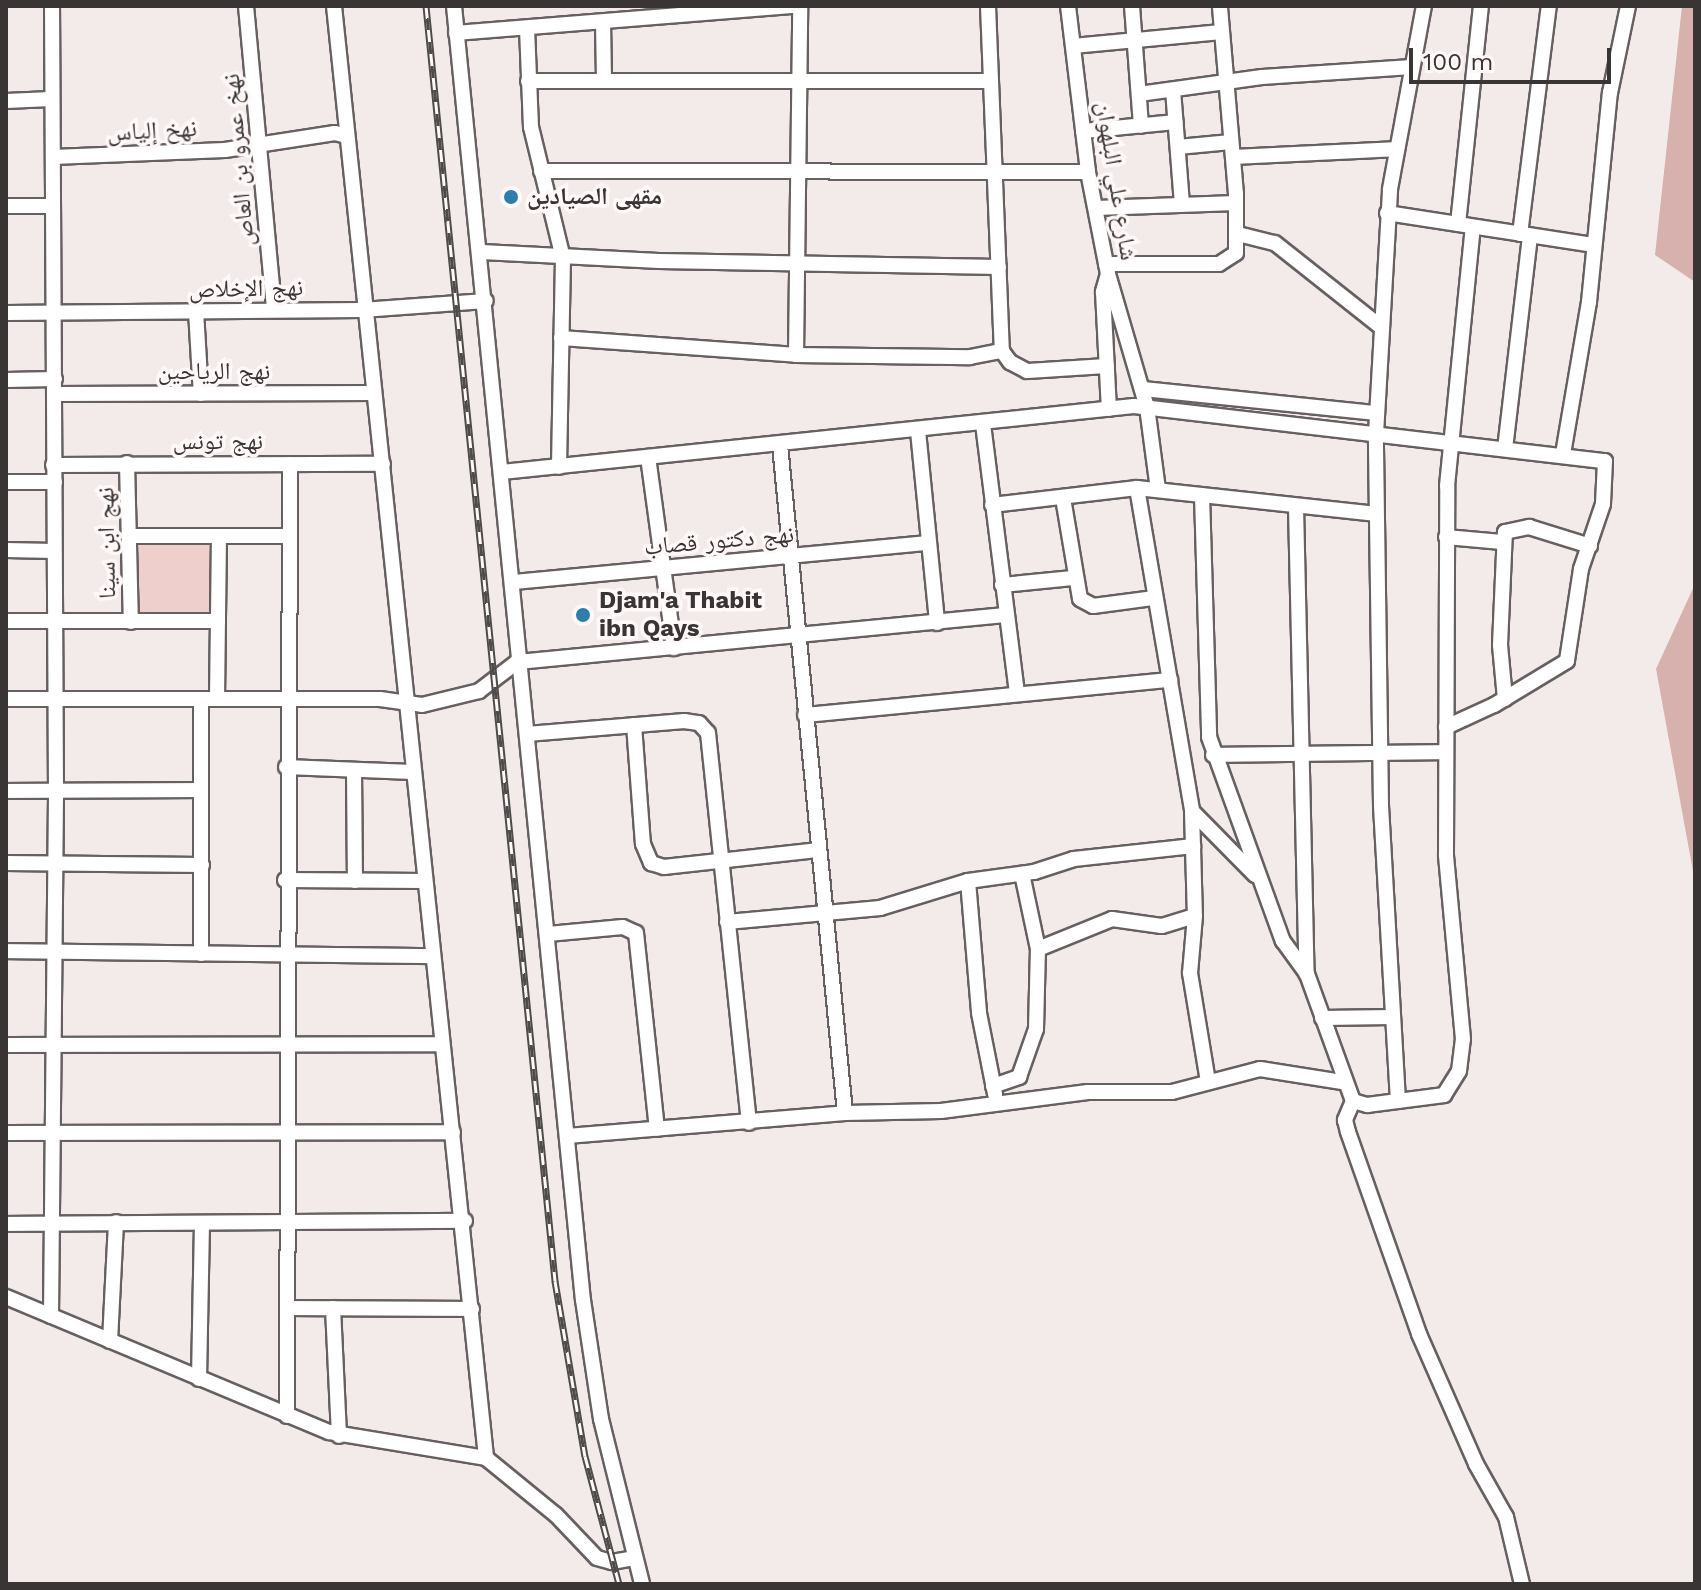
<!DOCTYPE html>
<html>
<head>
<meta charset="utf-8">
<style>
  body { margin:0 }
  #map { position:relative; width:1701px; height:1590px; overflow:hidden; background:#f3ebea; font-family:"Work Sans","Noto Naskh Arabic",sans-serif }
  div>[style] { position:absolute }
  .green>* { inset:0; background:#efcfcc; transform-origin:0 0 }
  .forest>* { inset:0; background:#d6b1ae }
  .roads { filter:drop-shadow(2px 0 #676060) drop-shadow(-2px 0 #676060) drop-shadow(0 2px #676060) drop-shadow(0 -2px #676060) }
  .minor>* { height:14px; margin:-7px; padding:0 7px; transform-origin:7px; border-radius:7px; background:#fff }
  .rail>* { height:7px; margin-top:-3.5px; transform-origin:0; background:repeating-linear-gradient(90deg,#fff8f8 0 12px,#4e4b4a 0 24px); box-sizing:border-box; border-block:2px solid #4e4b4a }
  .dots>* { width:22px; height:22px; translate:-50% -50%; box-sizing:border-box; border:4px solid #fff8f8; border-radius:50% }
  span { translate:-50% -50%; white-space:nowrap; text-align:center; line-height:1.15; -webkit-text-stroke:7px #fff8f8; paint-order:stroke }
  .street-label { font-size:24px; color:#383534 }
  .poi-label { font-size:24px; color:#383534; font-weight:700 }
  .left { translate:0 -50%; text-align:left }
  .frame { position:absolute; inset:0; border:8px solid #383534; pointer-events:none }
  .scale { position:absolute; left:1409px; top:48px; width:202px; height:36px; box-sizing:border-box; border:4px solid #383534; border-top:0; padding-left:10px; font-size:24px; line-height:28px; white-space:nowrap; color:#383534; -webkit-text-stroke:6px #fff8f8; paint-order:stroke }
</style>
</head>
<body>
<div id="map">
  <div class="green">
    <div style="left:138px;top:543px;width:74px;height:72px"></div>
  </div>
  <div class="forest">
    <div style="clip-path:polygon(1682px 6px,1695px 6px,1695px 282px,1655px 255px)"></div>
    <div style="clip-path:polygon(1695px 584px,1695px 882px,1656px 669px)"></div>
  </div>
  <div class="roads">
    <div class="minor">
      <div style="left:246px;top:6px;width:305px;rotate:84.7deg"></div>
      <div style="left:334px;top:6px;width:1460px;rotate:84.02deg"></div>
      <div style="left:454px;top:6px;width:1300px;rotate:84.31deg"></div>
      <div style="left:583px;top:1300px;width:120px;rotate:81.4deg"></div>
      <div style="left:601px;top:1419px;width:170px;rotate:76deg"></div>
      <div style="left:988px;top:6px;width:345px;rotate:87.7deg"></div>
      <div style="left:1002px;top:351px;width:14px;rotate:54deg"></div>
      <div style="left:1010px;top:362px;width:19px;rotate:28deg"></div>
      <div style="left:1027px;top:371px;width:80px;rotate:-3.6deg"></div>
      <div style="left:1068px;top:6px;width:167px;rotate:83.1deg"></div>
      <div style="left:1088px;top:172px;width:104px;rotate:78.9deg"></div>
      <div style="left:1108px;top:274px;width:139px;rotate:73.7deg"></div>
      <div style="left:1147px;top:407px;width:83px;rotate:82.4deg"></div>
      <div style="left:1132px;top:6px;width:120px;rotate:85.7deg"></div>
      <div style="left:603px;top:22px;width:59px;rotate:89deg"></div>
      <div style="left:527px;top:28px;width:99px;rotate:87.7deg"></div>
      <div style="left:531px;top:127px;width:135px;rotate:76.3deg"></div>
      <div style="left:563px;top:258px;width:209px;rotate:91.1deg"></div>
      <div style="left:456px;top:33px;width:339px;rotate:-4.6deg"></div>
      <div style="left:1073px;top:46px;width:149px;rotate:-5.4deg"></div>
      <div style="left:528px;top:81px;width:463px"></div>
      <div style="left:1173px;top:90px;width:115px;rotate:85.5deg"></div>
      <div style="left:1139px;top:94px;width:124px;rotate:-7.9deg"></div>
      <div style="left:1262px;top:77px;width:150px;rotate:-3.8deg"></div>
      <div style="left:6px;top:101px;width:45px;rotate:-2.5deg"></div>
      <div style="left:1083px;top:131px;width:93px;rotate:-5.5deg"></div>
      <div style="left:1178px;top:147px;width:53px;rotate:-5.4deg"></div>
      <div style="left:53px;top:157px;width:172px;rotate:-2.3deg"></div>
      <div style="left:225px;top:150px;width:111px;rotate:-8.8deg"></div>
      <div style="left:335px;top:133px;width:11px;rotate:15deg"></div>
      <div style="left:1233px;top:157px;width:161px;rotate:-2.8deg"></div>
      <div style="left:541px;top:171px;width:547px;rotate:0.1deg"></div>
      <div style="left:6px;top:206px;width:46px"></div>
      <div style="left:1096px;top:208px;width:140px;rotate:-2deg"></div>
      <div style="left:1387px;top:213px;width:208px;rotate:8.8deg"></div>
      <div style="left:1458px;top:224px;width:219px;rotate:-84deg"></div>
      <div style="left:1238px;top:234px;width:38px;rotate:14deg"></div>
      <div style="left:1275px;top:243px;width:135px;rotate:38.4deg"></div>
      <div style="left:1520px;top:234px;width:230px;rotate:-82.8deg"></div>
      <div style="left:482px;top:252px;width:177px;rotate:2.9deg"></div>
      <div style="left:659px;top:261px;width:340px;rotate:1deg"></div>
      <div style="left:1106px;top:264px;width:113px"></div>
      <div style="left:1219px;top:264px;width:20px;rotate:-33deg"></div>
      <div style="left:1236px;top:253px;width:59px;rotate:-90deg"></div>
      <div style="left:1236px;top:194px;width:189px;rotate:-94.9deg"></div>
      <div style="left:1108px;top:274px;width:19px;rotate:106deg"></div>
      <div style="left:1103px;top:292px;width:117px;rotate:87.1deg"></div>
      <div style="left:196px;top:311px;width:83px;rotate:86.6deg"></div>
      <div style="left:6px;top:313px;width:356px;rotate:-0.5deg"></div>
      <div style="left:362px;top:310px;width:124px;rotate:-4.2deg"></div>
      <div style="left:561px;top:338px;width:236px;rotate:4.1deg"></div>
      <div style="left:796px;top:355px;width:174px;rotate:0.7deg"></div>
      <div style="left:970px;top:357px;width:33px;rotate:-11deg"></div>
      <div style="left:796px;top:355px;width:349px;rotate:-89.3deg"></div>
      <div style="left:6px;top:380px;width:49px;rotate:-1.2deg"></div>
      <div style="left:1143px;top:389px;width:235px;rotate:5.9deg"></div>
      <div style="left:54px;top:394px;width:320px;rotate:-0.2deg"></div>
      <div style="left:983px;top:424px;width:272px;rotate:82.8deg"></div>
      <div style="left:918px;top:431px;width:193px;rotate:84.3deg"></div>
      <div style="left:780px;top:445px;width:671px;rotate:84.44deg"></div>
      <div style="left:1505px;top:449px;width:215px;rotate:-83.3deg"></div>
      <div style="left:1563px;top:454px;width:154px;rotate:-80.3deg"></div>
      <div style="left:1589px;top:302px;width:210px;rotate:-84.3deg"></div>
      <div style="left:1610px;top:93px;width:89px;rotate:-78.3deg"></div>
      <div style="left:648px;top:457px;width:193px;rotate:82.2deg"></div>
      <div style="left:127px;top:463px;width:159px;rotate:88.6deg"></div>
      <div style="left:53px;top:465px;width:330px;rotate:-0.2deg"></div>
      <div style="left:502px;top:472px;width:635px;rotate:-5.96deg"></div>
      <div style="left:1134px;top:406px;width:474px;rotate:6.7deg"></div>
      <div style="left:1605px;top:461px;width:43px;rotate:92.7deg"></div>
      <div style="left:1603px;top:504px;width:69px;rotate:108.7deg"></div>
      <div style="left:1581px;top:569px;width:93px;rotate:98.7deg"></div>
      <div style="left:1567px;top:661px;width:85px;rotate:148.9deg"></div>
      <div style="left:1494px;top:705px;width:53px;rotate:155.4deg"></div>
      <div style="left:6px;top:482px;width:49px"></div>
      <div style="left:1137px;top:488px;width:328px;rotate:80.3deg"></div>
      <div style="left:1192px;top:811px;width:105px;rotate:88.4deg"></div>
      <div style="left:1195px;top:916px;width:57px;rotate:95deg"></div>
      <div style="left:1190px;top:973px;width:110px;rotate:80.6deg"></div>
      <div style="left:1202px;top:495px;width:242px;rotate:88.3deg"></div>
      <div style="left:1209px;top:737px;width:217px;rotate:70.1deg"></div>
      <div style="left:1283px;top:941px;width:41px;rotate:54deg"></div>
      <div style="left:1063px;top:498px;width:102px;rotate:80.4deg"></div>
      <div style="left:1080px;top:599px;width:15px;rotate:28deg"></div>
      <div style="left:1093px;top:606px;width:62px;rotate:-7.5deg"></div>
      <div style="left:992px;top:505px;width:146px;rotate:-6.7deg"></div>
      <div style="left:1137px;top:488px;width:239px;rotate:6.2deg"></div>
      <div style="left:1296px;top:507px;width:467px;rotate:88.7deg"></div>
      <div style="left:1307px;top:974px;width:135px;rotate:70.1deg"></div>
      <div style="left:1353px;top:1101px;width:15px;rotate:16deg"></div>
      <div style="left:1367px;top:1105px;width:78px;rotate:-7.4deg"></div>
      <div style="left:1444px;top:1095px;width:28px;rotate:-58deg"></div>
      <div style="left:1459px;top:1071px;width:32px;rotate:-83deg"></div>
      <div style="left:1463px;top:1039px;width:185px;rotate:-95.3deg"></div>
      <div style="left:1446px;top:855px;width:369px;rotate:-89.8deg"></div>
      <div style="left:1447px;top:486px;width:260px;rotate:-84.3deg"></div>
      <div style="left:130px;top:536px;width:157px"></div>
      <div style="left:1446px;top:537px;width:56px;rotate:5.1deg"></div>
      <div style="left:6px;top:550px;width:48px;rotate:1.2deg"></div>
      <div style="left:514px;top:582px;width:416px;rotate:-5.4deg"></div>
      <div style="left:1002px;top:585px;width:71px;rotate:-5.6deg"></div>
      <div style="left:6px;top:621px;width:212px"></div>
      <div style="left:6px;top:699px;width:374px"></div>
      <div style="left:380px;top:699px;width:42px;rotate:8.1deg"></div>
      <div style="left:422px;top:705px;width:59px;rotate:-13.8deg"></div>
      <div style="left:479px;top:691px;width:48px;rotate:-37.3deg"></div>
      <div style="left:517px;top:662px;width:491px;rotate:-5.5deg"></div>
      <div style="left:217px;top:699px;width:163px;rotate:-89.3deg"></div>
      <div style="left:1505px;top:699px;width:54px;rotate:-95.3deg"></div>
      <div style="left:1500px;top:645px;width:113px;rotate:-87.5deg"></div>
      <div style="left:1505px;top:532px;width:25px;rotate:-12deg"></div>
      <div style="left:1529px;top:527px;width:64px;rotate:17.3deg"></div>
      <div style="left:805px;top:715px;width:367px;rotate:-5.5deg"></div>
      <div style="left:634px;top:725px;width:119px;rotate:85.7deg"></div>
      <div style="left:643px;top:844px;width:21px;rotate:67deg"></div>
      <div style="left:651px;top:863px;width:14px;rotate:17deg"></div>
      <div style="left:664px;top:867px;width:156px;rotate:-6.3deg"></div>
      <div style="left:527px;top:734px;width:158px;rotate:-4.7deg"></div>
      <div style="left:684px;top:721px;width:15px;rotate:8deg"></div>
      <div style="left:699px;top:723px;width:13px;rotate:48deg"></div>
      <div style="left:708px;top:733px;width:392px;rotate:84deg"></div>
      <div style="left:1213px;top:755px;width:233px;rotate:-0.7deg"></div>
      <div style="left:286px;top:767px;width:126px;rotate:2.3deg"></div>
      <div style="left:354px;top:770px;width:111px;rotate:89.5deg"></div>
      <div style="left:6px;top:791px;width:194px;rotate:-0.3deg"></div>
      <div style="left:1192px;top:811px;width:90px;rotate:45.5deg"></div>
      <div style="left:6px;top:863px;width:196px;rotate:0.6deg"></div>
      <div style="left:285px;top:880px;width:139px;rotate:0.4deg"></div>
      <div style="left:968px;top:881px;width:132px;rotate:85.2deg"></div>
      <div style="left:979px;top:1013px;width:83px;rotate:78.8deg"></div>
      <div style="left:727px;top:922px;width:154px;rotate:-5.2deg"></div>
      <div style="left:880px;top:908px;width:92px;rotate:-17.1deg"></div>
      <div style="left:968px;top:881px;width:67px;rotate:-7.8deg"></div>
      <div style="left:1034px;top:872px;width:42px;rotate:-18deg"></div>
      <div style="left:1074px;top:859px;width:120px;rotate:-6.2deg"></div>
      <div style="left:548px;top:934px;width:75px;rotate:-5.3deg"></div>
      <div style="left:623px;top:927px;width:14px;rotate:25deg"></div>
      <div style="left:636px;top:933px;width:197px;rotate:83.9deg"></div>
      <div style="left:1038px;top:949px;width:80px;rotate:-22.1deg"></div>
      <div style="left:1112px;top:919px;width:50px;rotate:8deg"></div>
      <div style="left:1162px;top:926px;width:34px;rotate:-17deg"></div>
      <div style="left:6px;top:951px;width:427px;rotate:0.7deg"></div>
      <div style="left:201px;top:954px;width:254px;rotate:-90deg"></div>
      <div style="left:1322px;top:1018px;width:70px;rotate:-0.8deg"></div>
      <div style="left:6px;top:1045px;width:436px;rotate:-0.1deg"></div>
      <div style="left:993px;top:1086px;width:28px;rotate:-19deg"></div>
      <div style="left:1019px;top:1077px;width:51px;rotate:-70.5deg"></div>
      <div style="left:1036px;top:1029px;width:80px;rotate:-88.6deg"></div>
      <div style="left:1038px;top:949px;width:77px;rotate:-102deg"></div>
      <div style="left:1353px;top:1101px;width:21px;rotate:113deg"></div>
      <div style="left:1345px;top:1120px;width:12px;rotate:76deg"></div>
      <div style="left:1348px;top:1132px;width:214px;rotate:70.6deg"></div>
      <div style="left:1419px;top:1334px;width:142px;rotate:66.3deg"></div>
      <div style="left:1476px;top:1464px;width:61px;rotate:60.5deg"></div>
      <div style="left:1506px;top:1517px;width:69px;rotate:76.6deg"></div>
      <div style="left:1398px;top:1101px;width:296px;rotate:-93.3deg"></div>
      <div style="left:1381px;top:805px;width:371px;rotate:-90.8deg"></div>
      <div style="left:1376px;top:434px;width:245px;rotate:-86.7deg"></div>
      <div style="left:1390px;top:189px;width:186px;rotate:-79.5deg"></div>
      <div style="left:6px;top:1133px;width:447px;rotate:-0.1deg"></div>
      <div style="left:567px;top:1136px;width:279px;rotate:-4.7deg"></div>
      <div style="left:845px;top:1113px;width:96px;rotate:-1.2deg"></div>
      <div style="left:941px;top:1111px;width:148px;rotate:-7.4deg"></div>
      <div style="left:1088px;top:1092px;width:84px"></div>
      <div style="left:1172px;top:1092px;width:91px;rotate:-14.6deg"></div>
      <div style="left:1260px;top:1069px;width:83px;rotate:9deg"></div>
      <div style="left:6px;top:1224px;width:459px;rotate:-0.4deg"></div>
      <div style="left:6px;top:1297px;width:350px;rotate:22.7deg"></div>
      <div style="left:329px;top:1432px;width:159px;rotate:9.4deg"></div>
      <div style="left:486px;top:1458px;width:90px;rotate:39.2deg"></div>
      <div style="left:556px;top:1515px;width:59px;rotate:46.4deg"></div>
      <div style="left:597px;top:1558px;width:16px;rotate:15deg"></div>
      <div style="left:612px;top:1562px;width:22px;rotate:-10deg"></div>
      <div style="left:289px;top:1308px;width:183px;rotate:0.3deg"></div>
      <div style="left:333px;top:1308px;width:128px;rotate:87.3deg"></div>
      <div style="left:51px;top:1316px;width:525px;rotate:-89.45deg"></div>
      <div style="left:56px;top:791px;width:785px;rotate:-90.29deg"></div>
      <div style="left:110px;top:1341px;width:119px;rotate:-87.1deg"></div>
      <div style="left:199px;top:1379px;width:156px;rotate:-88.9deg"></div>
      <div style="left:287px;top:1416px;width:952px;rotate:-89.82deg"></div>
    </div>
  </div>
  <div class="rail">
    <div style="left:426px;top:6px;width:1282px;rotate:84.22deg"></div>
    <div style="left:555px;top:1281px;width:178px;rotate:80.3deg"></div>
    <div style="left:585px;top:1456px;width:132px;rotate:75.1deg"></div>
  </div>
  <div class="dots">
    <div style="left:511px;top:197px;background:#2b7eae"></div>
    <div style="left:583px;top:615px;background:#2b7eae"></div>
  </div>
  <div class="street-label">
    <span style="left:152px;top:131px;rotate:-3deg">نهخ إلياس</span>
    <span style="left:239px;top:160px;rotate:-95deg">نهخ عمرو بن العاص</span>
    <span style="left:1116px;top:181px;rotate:81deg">شارع علي البلهوان</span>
    <span style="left:246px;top:289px;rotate:-1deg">نهج الإخلاص</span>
    <span style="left:214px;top:372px">نهج الرياحين</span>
    <span style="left:218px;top:442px">نهج تونس</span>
    <span style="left:719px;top:541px;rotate:-5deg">نهج دكتور قصاب</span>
    <span style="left:107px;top:543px;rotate:-91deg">نهج ابن سينا</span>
  </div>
  <div class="poi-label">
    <span class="left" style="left:527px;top:197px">مقهى الصيادين</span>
    <span class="left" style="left:599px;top:615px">Djam'a Thabit<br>ibn Qays</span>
  </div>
  <div class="frame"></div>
  <div class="scale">100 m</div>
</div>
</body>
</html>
